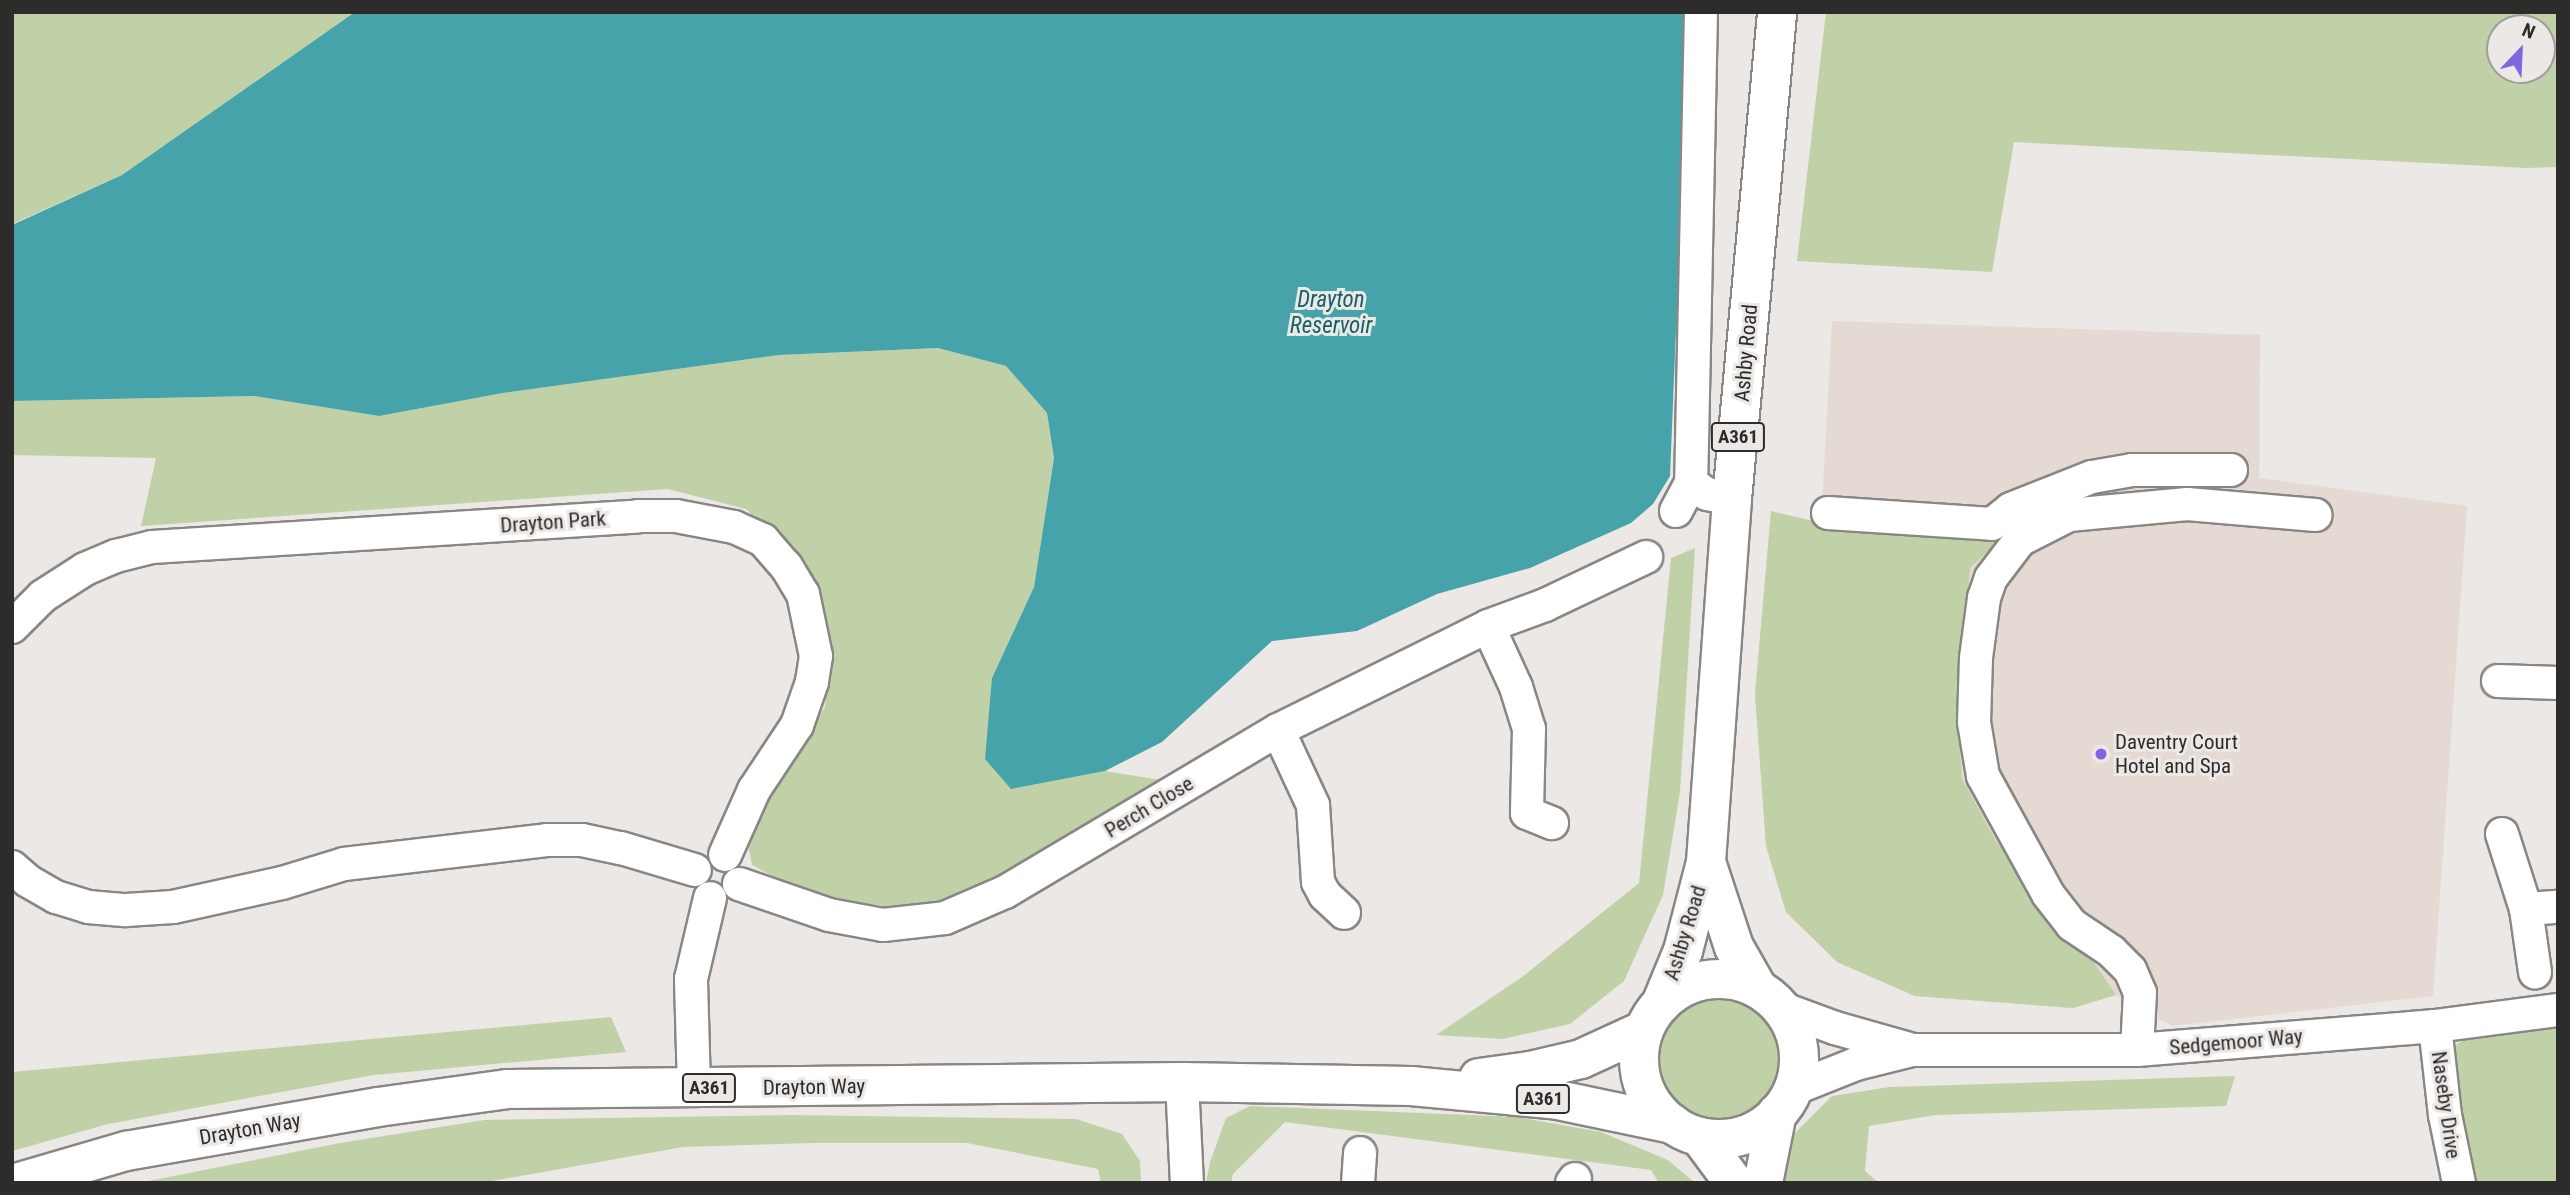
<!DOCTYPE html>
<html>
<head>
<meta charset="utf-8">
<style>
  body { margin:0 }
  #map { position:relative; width:2570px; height:1195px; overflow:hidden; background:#ece8e5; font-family:"Roboto Condensed",sans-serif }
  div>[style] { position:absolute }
  .built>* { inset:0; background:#e4d9d3 }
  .green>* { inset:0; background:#c0d1a7 }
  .round { border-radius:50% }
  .water>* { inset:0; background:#45a3a9 }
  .roads { filter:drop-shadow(2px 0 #8a8684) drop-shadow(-2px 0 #8a8684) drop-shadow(0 2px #8a8684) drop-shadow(0 -2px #8a8684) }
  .minor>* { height:32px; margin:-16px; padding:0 16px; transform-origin:16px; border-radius:16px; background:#fff }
  .major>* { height:38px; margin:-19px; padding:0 19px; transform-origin:19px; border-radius:19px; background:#fff }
  .major>.ring { margin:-19px; padding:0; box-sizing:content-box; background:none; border:38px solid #fff; border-radius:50% }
  .dots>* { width:19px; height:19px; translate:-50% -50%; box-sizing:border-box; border:4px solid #ece8e5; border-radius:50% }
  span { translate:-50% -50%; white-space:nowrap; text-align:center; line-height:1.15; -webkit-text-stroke:6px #ece8e5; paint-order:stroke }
  .shield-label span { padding:2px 5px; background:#ece8e5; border:2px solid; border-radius:5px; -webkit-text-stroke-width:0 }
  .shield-label { font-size:19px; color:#2e2c2b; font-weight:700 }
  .street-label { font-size:21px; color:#2e2c2b }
  .poi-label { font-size:21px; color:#2e2c2b }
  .left { translate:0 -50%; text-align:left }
  .water-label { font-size:23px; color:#146267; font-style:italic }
  .frame { position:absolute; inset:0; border:14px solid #2e2c2b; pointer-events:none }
  .north { position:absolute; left:2486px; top:14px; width:70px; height:70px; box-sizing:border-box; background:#ece8e5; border:2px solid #a09d9b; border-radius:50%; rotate:23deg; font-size:19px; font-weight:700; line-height:28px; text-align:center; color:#2e2c2b }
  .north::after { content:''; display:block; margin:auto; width:24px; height:32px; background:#8166e1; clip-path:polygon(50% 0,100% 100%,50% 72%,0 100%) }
</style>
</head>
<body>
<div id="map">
  <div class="built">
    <div style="clip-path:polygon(1832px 321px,2260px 335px,2259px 478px,2467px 506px,2433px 996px,2172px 1026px,2116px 995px,2073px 1008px,1915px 996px,1837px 962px,1786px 912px,1766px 846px,1755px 694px,1771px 511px,1821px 523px)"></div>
  </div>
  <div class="green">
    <div style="clip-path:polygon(12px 12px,355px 12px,122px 175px,12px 224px)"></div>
    <div style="clip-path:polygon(evenodd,1826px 12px,2558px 12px,2558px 167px,2526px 168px,2014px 142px,1992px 272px,1797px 261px,1826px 12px,2500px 28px,2542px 28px,2542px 70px,2500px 70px,2500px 28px)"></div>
    <div style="clip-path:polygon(938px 348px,1006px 366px,1047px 413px,1054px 458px,1034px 587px,992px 678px,1011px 789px,1105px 771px,1167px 781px,1024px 873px,953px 901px,893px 907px,809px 896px,752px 865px,746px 834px,825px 707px,829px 648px,809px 571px,746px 509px,668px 489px,141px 526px,156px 458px,12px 455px,12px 401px,254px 396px,379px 416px,503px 393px,779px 355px)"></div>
    <div style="clip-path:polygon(1771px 511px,1821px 523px,2003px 537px,1970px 568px,1957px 708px,1962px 779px,1996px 841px,2093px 961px,2116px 995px,2073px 1008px,1915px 996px,1837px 962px,1786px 912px,1766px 846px,1755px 694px)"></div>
    <div style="clip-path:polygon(1695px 548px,1680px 792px,1663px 895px,1624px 981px,1570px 1024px,1502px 1039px,1436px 1035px,1522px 977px,1639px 883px,1671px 558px)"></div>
    <div class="round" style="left:1655px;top:996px;width:126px;height:126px"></div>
    <div style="clip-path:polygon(611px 1017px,626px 1052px,374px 1075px,108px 1124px,12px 1151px,12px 1072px)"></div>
    <div style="clip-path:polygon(2558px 1022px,2558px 1183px,2469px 1183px,2451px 1065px,2457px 1044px,2477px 1033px)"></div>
    <div style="clip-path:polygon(2235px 1076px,2226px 1106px,1936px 1115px,1869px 1126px,1865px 1171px,1879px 1183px,1779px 1183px,1784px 1144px,1832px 1096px,1890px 1087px)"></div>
    <div style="clip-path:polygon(1250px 1106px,1517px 1117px,1601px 1132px,1668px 1160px,1695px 1183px,1659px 1183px,1651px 1170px,1285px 1122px,1233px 1174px,1231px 1183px,1206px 1183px,1210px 1162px,1226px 1118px)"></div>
    <div style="clip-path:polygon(790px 1115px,1076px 1119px,1122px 1134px,1140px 1161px,1141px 1183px,1101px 1183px,1098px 1169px,967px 1143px,812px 1143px,683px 1147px,481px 1183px,138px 1183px,340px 1143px,484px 1120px)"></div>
  </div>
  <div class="water">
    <div style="clip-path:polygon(355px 12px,1689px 12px,1670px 476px,1653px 504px,1631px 523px,1530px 568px,1437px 594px,1357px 631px,1272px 641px,1162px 742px,1105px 771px,1011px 789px,985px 759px,992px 678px,1034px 587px,1054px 458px,1047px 413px,1006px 366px,938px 348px,779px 355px,503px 393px,379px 416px,254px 396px,12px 401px,12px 225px,122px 175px)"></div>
  </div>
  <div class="roads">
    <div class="minor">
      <div style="left:1701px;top:12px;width:471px;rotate:91.2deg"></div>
      <div style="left:1691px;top:483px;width:19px;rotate:35deg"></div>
      <div style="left:1707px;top:494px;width:25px;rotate:11deg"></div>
      <div style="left:1676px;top:511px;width:32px;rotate:-62deg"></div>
      <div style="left:1828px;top:513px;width:164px;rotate:3.8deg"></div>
      <div style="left:1992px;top:524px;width:24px;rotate:-38deg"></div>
      <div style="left:2027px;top:536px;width:31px;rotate:-121deg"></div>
      <div style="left:2011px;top:509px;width:87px;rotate:-21.6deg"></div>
      <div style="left:2092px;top:477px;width:41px;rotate:-9.9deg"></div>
      <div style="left:2132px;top:470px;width:99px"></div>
      <div style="left:1488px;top:626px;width:67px;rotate:65.3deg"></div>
      <div style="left:1516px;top:687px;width:44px;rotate:72.8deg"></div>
      <div style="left:1529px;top:729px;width:84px;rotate:91.4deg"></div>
      <div style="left:1527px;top:813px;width:27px;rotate:22deg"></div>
      <div style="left:12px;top:627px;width:44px;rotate:-45deg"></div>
      <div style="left:43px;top:596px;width:50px;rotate:-32.7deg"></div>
      <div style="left:85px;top:569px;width:34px;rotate:-23deg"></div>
      <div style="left:116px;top:556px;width:37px;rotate:-14deg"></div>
      <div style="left:152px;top:547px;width:487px;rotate:-3.6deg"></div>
      <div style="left:638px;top:516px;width:38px"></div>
      <div style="left:676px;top:516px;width:59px;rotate:10.7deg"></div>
      <div style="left:734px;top:527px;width:32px;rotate:24deg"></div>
      <div style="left:763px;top:540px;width:35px;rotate:49deg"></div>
      <div style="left:786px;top:566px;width:33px;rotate:59deg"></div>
      <div style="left:803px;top:594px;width:63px;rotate:78.2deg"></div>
      <div style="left:816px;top:656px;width:26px;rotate:99deg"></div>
      <div style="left:812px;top:682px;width:46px;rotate:109.2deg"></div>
      <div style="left:797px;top:725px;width:78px;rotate:123.5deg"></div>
      <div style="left:754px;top:790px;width:71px;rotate:114deg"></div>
      <div style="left:2498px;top:681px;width:60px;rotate:1.9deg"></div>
      <div style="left:1278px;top:730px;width:83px;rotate:65deg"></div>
      <div style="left:1313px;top:805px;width:77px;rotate:86.3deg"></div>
      <div style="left:1318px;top:882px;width:15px;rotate:62deg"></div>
      <div style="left:1325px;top:895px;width:26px;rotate:43deg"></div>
      <div style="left:2502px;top:834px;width:79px;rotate:72.3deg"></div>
      <div style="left:2526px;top:909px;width:64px;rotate:81.9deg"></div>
      <div style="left:12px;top:867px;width:21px;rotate:41deg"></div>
      <div style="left:28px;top:881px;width:32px;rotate:30deg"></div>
      <div style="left:56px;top:897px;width:34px;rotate:17deg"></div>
      <div style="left:88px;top:907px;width:38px;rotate:5deg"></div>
      <div style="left:126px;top:910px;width:47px;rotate:-3.7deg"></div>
      <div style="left:173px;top:907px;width:112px;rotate:-12.4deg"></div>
      <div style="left:282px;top:883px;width:65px;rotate:-17deg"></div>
      <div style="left:344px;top:864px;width:204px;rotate:-6.7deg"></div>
      <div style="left:547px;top:840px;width:35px"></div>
      <div style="left:582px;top:840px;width:40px;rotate:12deg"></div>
      <div style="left:621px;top:848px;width:77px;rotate:16.6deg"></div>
      <div style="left:739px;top:884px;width:95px;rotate:19deg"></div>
      <div style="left:829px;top:915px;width:55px;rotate:10.5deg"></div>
      <div style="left:883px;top:925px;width:62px;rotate:-6.4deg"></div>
      <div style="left:945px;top:918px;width:65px;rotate:-23.4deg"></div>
      <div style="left:1005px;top:892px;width:317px;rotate:-30.7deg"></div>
      <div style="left:1278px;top:730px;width:234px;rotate:-26.3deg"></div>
      <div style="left:1488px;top:626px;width:61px;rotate:-20.2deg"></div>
      <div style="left:1545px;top:605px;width:112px;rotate:-25.4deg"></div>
      <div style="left:2526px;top:909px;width:32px;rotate:-4deg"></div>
      <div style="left:1781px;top:1008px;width:58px;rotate:20.3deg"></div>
      <div style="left:1835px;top:1028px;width:77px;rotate:15.8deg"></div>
      <div style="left:2435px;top:1026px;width:90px;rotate:83.6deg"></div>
      <div style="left:2445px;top:1115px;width:69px;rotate:78.4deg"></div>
      <div style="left:2137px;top:1050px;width:57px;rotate:-87deg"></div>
      <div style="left:2140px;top:993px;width:25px;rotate:-113deg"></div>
      <div style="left:2130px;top:970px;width:27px;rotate:-135deg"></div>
      <div style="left:2111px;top:951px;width:47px;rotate:-146.3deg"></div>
      <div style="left:2072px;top:925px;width:39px;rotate:-128deg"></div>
      <div style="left:2048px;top:894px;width:135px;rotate:-118.8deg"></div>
      <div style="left:1983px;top:776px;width:55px;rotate:-99.5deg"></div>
      <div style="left:1974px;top:722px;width:64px;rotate:-88.2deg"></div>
      <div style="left:1976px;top:658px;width:61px;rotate:-82.4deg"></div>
      <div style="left:1984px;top:598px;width:21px;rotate:-71deg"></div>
      <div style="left:1991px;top:578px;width:48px;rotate:-52.7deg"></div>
      <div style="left:2020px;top:540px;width:55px;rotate:-27deg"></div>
      <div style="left:2069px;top:515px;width:119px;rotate:-5.3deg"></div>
      <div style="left:2187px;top:504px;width:129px;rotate:4.9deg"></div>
      <div style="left:1182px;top:1082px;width:101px;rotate:87.2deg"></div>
      <div style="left:694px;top:1088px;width:109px;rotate:-91.6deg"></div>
      <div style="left:691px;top:979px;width:83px;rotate:-76.8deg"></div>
      <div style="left:1793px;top:1089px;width:68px;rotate:-21.6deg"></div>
      <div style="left:1856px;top:1064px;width:58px;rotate:-14deg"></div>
      <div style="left:1912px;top:1050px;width:225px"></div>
      <div style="left:2137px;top:1050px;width:299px;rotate:-4.6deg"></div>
      <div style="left:2435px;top:1026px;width:124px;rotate:-7.4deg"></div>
      <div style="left:1358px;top:1183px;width:30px;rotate:-86deg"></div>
      <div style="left:1572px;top:1183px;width:5px;rotate:-53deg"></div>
    </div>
    <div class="major">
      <div style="left:1706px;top:862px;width:89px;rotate:71.8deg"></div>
      <div style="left:1734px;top:947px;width:48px;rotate:60.3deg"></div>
      <div class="ring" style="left:1639px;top:979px;width:122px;height:122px"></div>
      <div style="left:1661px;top:1004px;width:57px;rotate:-67.5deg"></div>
      <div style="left:1683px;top:951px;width:92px;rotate:-75.5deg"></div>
      <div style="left:1706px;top:862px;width:364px;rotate:-85.9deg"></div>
      <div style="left:1732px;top:499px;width:489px;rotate:-84.7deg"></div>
      <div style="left:1479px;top:1078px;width:51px;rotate:-7.8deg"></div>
      <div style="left:1530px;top:1071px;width:52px;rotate:-13.2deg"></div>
      <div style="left:1581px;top:1059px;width:69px;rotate:-24.7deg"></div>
      <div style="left:1700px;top:1137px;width:57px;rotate:53.5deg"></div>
      <div style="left:16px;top:1183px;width:115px;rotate:-16.2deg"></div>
      <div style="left:126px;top:1151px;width:256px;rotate:-9.9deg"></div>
      <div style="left:378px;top:1107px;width:130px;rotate:-7.9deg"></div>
      <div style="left:507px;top:1089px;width:675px;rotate:-0.59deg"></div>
      <div style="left:1182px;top:1082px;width:229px;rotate:1deg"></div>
      <div style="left:1411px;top:1086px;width:148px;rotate:5.4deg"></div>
      <div style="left:1558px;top:1100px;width:117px;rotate:11.8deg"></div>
      <div style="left:1763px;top:1183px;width:71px;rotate:-78.7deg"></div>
    </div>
  </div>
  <div class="dots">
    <div style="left:2101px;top:754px;background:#8166e1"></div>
  </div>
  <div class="shield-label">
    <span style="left:1738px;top:437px">A361</span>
    <span style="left:709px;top:1088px">A361</span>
    <span style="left:1543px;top:1099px">A361</span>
  </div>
  <div class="street-label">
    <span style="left:1746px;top:353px;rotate:-85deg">Ashby Road</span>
    <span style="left:553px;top:522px;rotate:-4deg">Drayton Park</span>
    <span style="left:1149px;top:807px;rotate:-31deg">Perch Close</span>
    <span style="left:1685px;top:933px;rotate:-73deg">Ashby Road</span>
    <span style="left:2236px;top:1042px;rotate:-5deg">Sedgemoor Way</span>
    <span style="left:814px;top:1087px;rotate:-1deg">Drayton Way</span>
    <span style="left:2446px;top:1105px;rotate:82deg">Naseby Drive</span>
    <span style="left:250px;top:1129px;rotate:-10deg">Drayton Way</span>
  </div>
  <div class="poi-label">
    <span class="left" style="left:2115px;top:754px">Daventry Court<br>Hotel and Spa</span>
  </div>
  <div class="water-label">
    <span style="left:1331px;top:313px">Drayton<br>Reservoir</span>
  </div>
  <div class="frame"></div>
  <div class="north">N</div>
</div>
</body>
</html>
